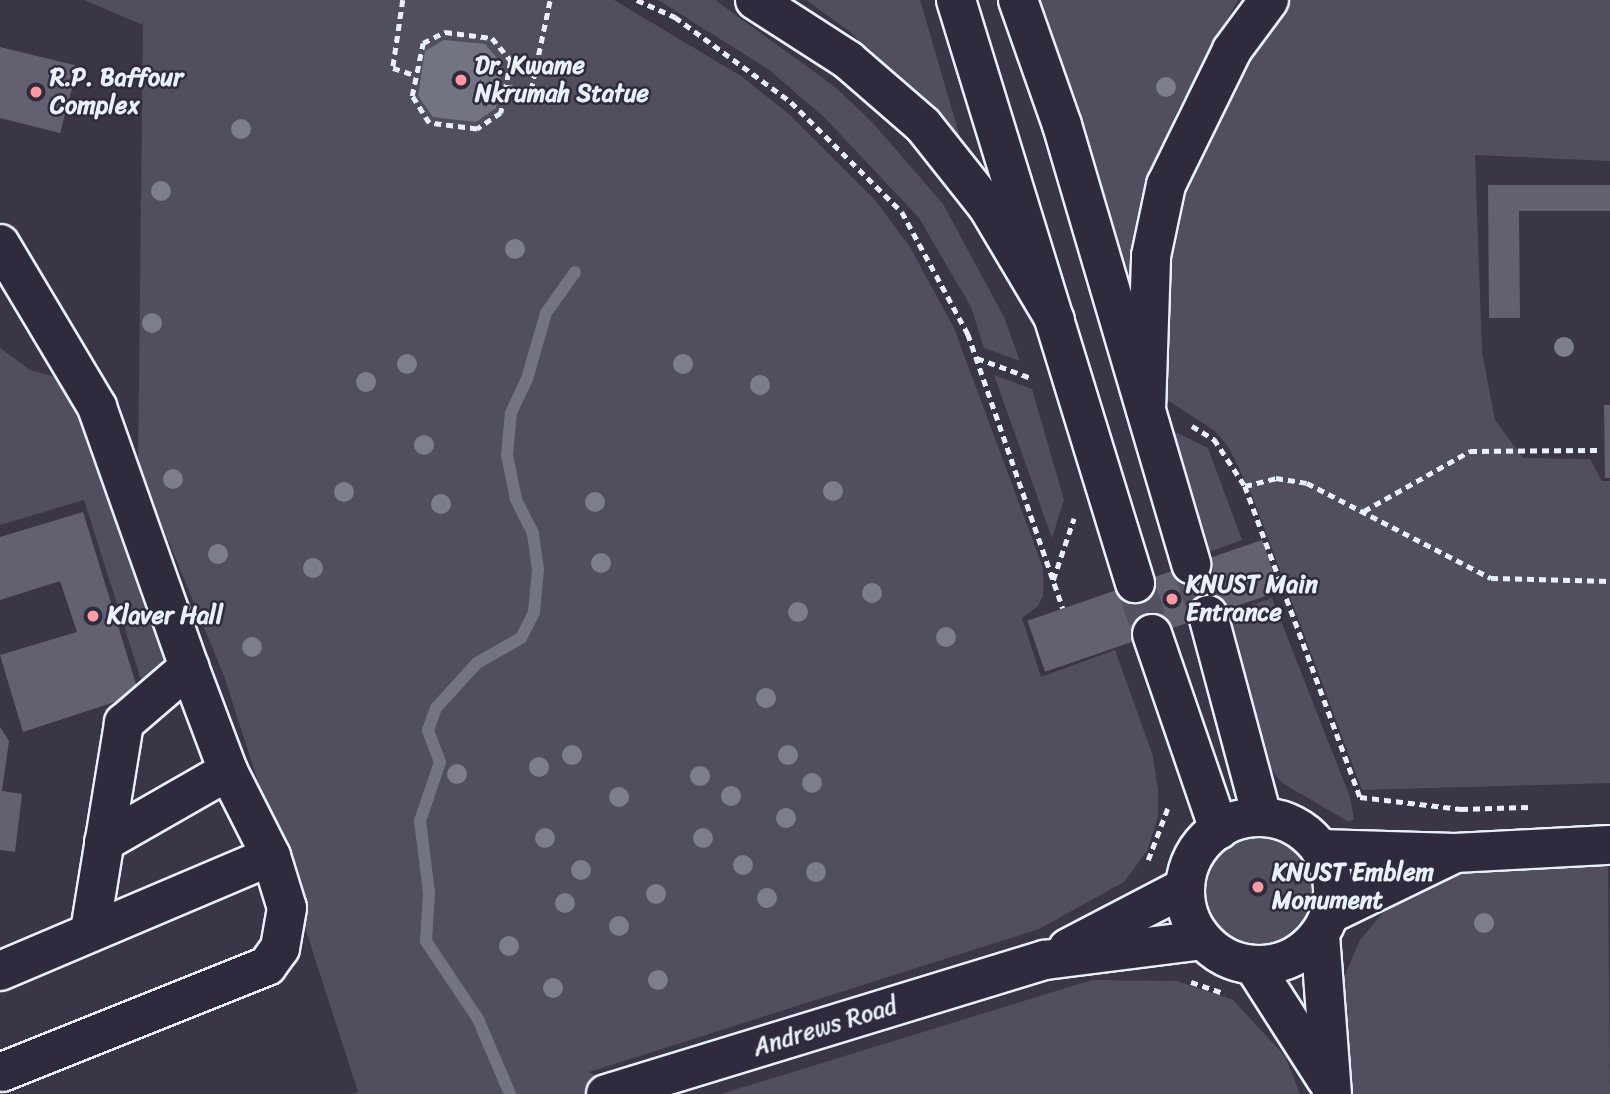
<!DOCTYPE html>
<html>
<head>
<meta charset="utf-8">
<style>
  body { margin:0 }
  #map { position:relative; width:1610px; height:1094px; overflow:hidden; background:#3a3648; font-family:Sriracha,sans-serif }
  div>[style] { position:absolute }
  .green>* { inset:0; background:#504e5f }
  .round { border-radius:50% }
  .water>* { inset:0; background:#737482 }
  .stream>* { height:12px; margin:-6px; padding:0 6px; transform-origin:6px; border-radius:6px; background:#737482 }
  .building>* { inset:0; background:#636171; transform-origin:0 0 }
  .minor-tunnel>* { height:38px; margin-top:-19px; transform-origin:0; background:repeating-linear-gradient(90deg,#545262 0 38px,transparent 0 57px) }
  .path>* { height:4.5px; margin-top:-2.25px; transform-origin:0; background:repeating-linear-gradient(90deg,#e8f1f8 0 7px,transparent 0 12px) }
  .roads { filter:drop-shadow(2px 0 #e8f1f8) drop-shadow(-2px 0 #e8f1f8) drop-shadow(0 2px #e8f1f8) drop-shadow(0 -2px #e8f1f8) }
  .minor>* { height:38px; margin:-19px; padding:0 19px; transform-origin:19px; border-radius:19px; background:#2f2a3d }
  .minor>.ring { margin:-19px; padding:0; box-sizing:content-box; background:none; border:38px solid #2f2a3d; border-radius:50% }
  .highway>* { height:38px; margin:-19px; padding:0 19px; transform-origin:19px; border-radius:19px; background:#2f2a3d }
  .trees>* { width:20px; height:20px; margin:-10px; border-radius:50%; background:#7d7e8b }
  .dots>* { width:19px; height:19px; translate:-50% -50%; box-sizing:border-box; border:4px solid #2f2a3d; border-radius:50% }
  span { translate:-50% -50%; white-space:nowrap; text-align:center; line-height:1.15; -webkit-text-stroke:5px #2f2a3d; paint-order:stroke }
  .poi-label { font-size:24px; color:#e8f1f8; font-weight:700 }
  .left { translate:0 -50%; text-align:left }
  .street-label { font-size:24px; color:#e8f1f8 }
</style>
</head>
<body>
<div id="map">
  <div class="green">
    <div style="clip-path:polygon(84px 0,614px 0,741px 76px,790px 115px,875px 200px,910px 247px,954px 328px,1043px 568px,1043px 596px,1038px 606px,1022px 618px,1041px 677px,1115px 650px,1153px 756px,1158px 790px,1158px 816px,1147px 851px,1124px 882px,1039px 929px,589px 1072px,624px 1094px,351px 1094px,358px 1092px,224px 676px,138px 467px,143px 25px)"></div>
    <div style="clip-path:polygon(658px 0,715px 0,835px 87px,872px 122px,943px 204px,1004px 317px,1020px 361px,984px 348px,971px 307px,919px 218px,825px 118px,768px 69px)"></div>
    <div style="clip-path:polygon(806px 0,920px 0,960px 137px,849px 31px)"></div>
    <div style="clip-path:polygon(1025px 0,1238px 0,1175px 115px,1142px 211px,1125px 319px)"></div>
    <div style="clip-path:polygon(1288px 0,1610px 0,1610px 161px,1475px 155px,1482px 352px,1495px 420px,1523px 458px,1590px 459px,1602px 481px,1610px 481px,1610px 783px,1362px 790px,1252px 495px,1229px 448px,1215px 431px,1161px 396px,1167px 247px,1190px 160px,1275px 15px)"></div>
    <div style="clip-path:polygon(0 348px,30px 370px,59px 378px,76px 393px,163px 641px,162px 685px,145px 692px,84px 500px,0 525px)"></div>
    <div style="clip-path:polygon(994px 375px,1032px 389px,1064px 500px,1052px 538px)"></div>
    <div style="clip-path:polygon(1165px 427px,1208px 448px,1242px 540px,1198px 556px)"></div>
    <div style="clip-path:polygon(1272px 598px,1350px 797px,1354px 819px,1349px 822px,1282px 783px,1262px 758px,1218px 617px)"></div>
    <div class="round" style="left:1206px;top:835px;width:110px;height:110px"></div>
    <div style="clip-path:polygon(1608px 859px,1610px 1094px,1351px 1094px,1341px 1063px,1338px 991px,1360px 940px,1384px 912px,1416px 888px,1452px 871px)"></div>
    <div style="clip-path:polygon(1092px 980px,1177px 981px,1233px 1000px,1285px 1056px,1300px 1094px,721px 1094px)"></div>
  </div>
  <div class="water">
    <div style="clip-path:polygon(444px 40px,485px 44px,502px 64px,496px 108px,476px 122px,433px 117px,418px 96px,425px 51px)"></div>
  </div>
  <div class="stream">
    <div style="left:510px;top:1094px;width:82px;rotate:-113.1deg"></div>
    <div style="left:478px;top:1019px;width:94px;rotate:-123.7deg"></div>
    <div style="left:426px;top:941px;width:48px;rotate:-86.4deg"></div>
    <div style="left:429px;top:893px;width:73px;rotate:-97.1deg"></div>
    <div style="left:420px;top:821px;width:62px;rotate:-71.3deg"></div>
    <div style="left:440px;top:762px;width:34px;rotate:-111deg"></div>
    <div style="left:428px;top:730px;width:23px;rotate:-70deg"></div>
    <div style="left:436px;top:708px;width:61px;rotate:-47.7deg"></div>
    <div style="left:477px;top:663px;width:51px;rotate:-29.6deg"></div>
    <div style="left:521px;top:638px;width:29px;rotate:-63deg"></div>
    <div style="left:534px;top:612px;width:42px;rotate:-84.6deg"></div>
    <div style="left:538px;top:570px;width:37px;rotate:-98deg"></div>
    <div style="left:533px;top:533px;width:38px;rotate:-117deg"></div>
    <div style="left:516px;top:499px;width:45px;rotate:-101.6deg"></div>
    <div style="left:507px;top:455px;width:42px;rotate:-84.6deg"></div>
    <div style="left:511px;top:413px;width:38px;rotate:-65deg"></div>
    <div style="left:527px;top:379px;width:69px;rotate:-73.9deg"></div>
    <div style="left:546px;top:313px;width:50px;rotate:-54.7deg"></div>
  </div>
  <div class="building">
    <div style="clip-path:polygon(0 47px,78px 66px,60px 133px,0 118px)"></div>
    <div style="clip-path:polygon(1488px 185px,1610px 185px,1610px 211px,1519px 211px,1520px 318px,1489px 318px)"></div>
    <div style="clip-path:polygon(1604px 405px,1610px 405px,1610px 478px,1605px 478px)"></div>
    <div style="clip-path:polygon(83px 512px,139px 694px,23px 732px,0 655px,77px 632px,60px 581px,0 600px,0 537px)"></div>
    <div style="left:1262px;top:540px;width:54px;height:248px;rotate:71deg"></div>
    <div style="clip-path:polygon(0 727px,9px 741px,2px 791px,22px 794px,15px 852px,0 850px)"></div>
  </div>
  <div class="minor-tunnel">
    <div style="left:1191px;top:564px;width:54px;rotate:71.6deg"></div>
    <div style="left:1135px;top:583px;width:54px;rotate:71.6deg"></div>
  </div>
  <div class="path">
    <div style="left:403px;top:0;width:69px;rotate:98.4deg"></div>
    <div style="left:393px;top:68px;width:23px;rotate:18deg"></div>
    <div style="left:637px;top:0;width:42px;rotate:24.1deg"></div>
    <div style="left:675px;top:17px;width:144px;rotate:36.2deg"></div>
    <div style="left:791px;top:102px;width:156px;rotate:44.7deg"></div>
    <div style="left:902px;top:212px;width:139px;rotate:61.6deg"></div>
    <div style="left:968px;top:334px;width:290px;rotate:70.9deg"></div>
    <div style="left:445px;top:32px;width:47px;rotate:7.3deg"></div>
    <div style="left:492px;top:38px;width:30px;rotate:50deg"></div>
    <div style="left:511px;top:61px;width:53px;rotate:100.9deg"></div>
    <div style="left:501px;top:113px;width:29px;rotate:146deg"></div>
    <div style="left:477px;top:129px;width:48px;rotate:-172.9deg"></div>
    <div style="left:429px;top:123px;width:32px;rotate:-122deg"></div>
    <div style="left:412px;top:96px;width:54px;rotate:-78.3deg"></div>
    <div style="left:423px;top:43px;width:25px;rotate:-27deg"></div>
    <div style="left:506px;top:87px;width:25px;rotate:7deg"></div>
    <div style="left:531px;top:90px;width:92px;rotate:-78.1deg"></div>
    <div style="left:977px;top:358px;width:58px;rotate:20.3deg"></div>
    <div style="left:1192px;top:426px;width:26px;rotate:31deg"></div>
    <div style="left:1214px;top:439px;width:56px;rotate:56.6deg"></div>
    <div style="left:1245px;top:486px;width:332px;rotate:69.7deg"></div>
    <div style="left:1360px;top:797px;width:102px;rotate:6.8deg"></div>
    <div style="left:1461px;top:809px;width:68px;rotate:-1.7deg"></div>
    <div style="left:1245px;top:486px;width:32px;rotate:-14deg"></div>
    <div style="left:1276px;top:478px;width:31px;rotate:9deg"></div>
    <div style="left:1307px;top:483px;width:207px;rotate:27.3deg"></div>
    <div style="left:1491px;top:578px;width:119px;rotate:1.4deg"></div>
    <div style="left:1364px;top:511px;width:122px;rotate:-29.5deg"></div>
    <div style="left:1470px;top:451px;width:127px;rotate:-0.5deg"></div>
    <div style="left:1053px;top:580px;width:65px;rotate:-71.3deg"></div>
    <div style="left:1148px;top:860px;width:57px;rotate:-69.3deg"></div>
    <div style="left:1191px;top:982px;width:36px;rotate:19deg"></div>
  </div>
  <div class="roads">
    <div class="minor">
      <div style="left:956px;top:0;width:610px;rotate:72.93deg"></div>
      <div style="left:1018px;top:0;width:133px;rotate:70.6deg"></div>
      <div style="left:1062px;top:125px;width:458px;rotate:73.6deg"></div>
      <div style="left:0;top:244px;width:190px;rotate:59.2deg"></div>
      <div style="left:97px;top:407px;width:276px;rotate:70.5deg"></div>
      <div style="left:189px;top:667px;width:111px;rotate:69.4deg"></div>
      <div style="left:228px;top:771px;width:95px;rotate:63.2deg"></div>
      <div style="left:271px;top:856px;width:54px;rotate:72.9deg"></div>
      <div style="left:287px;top:908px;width:41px;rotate:99.9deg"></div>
      <div style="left:280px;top:948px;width:22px;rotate:126deg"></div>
      <div style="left:267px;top:966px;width:285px;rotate:158.2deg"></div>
      <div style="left:1208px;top:615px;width:209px;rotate:75deg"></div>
      <div style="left:1152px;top:634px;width:207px;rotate:71.1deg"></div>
      <div class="ring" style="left:1185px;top:817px;width:110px;height:110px"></div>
      <div style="left:104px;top:842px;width:143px;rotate:-29.8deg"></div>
      <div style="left:1320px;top:849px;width:135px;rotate:1.7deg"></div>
      <div style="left:1455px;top:853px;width:155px;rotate:-3deg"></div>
      <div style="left:1330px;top:914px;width:135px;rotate:-26deg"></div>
      <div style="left:90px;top:931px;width:211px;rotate:-80.7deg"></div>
      <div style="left:124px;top:723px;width:86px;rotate:-40.7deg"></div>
      <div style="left:1320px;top:935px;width:159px;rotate:85.7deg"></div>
      <div style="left:1068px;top:948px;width:132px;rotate:-27.5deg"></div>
      <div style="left:1254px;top:966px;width:135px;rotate:57.4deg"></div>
      <div style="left:0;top:971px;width:294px;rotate:-23deg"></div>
      <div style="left:606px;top:1094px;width:459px;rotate:-17deg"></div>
      <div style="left:1045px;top:960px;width:159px;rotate:-7.2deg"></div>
    </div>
    <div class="highway">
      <div style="left:755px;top:0;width:111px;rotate:32.8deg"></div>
      <div style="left:848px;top:60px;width:99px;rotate:40.9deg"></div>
      <div style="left:923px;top:125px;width:105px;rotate:51.6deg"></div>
      <div style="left:988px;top:207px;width:131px;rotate:59.3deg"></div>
      <div style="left:1146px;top:410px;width:154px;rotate:-88.1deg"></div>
      <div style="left:1151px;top:256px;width:73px;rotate:-78.1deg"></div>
      <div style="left:1166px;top:185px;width:150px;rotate:-63.9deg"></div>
      <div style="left:1232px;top:50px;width:62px;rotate:-53.5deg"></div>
    </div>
  </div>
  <div class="trees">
    <div style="left:1166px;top:87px"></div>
    <div style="left:241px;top:129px"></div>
    <div style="left:161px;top:191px"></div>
    <div style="left:515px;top:249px"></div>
    <div style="left:152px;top:323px"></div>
    <div style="left:1564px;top:347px"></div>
    <div style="left:407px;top:364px"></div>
    <div style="left:683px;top:364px"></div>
    <div style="left:366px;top:382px"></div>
    <div style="left:760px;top:385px"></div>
    <div style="left:424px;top:445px"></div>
    <div style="left:173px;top:479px"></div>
    <div style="left:833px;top:491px"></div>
    <div style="left:344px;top:492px"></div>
    <div style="left:595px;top:502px"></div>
    <div style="left:441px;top:504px"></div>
    <div style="left:218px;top:554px"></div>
    <div style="left:601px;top:563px"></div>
    <div style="left:313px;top:568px"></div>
    <div style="left:872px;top:593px"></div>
    <div style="left:798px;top:612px"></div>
    <div style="left:946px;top:637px"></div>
    <div style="left:252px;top:647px"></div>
    <div style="left:766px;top:698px"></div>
    <div style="left:572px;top:755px"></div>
    <div style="left:788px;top:755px"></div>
    <div style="left:539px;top:767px"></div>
    <div style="left:457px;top:774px"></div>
    <div style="left:700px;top:776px"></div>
    <div style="left:812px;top:783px"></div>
    <div style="left:731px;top:796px"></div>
    <div style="left:619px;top:797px"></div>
    <div style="left:786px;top:818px"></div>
    <div style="left:545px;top:838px"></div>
    <div style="left:703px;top:838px"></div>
    <div style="left:743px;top:865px"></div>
    <div style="left:581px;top:870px"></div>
    <div style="left:816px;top:872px"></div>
    <div style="left:656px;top:894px"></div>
    <div style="left:767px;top:898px"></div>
    <div style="left:565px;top:903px"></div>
    <div style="left:1484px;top:923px"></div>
    <div style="left:619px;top:926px"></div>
    <div style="left:509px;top:946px"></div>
    <div style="left:658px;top:980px"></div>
    <div style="left:553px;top:988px"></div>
  </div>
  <div class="dots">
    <div style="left:461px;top:80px;background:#ff9aa2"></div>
    <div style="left:36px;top:92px;background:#ff9aa2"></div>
    <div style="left:1172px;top:599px;background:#ff9aa2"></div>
    <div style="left:93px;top:616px;background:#ff9aa2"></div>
    <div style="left:1258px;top:887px;background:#ff9aa2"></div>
  </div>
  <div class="poi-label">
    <span class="left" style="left:475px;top:80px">Dr. Kwame<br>Nkrumah Statue</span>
    <span class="left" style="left:50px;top:92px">R.P. Baffour<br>Complex</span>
    <span class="left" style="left:1186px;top:599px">KNUST Main<br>Entrance</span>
    <span class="left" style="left:107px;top:616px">Klaver Hall</span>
    <span class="left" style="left:1272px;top:887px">KNUST Emblem<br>Monument</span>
  </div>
  <div class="street-label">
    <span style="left:825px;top:1027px;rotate:-17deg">Andrews Road</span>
  </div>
</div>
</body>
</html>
